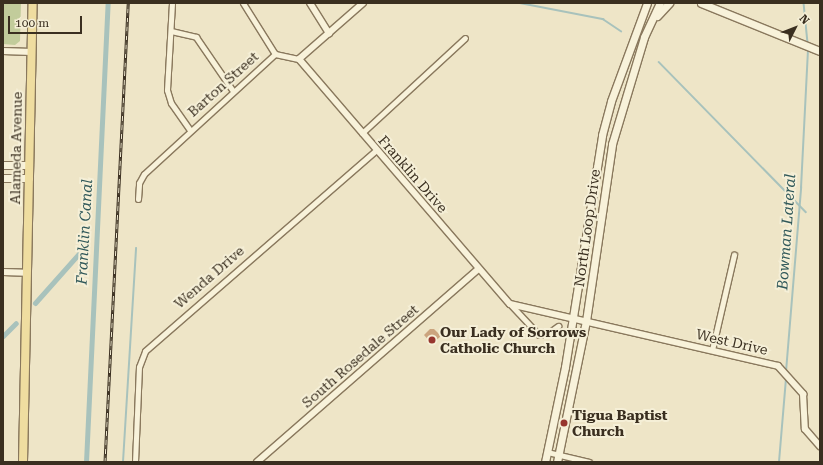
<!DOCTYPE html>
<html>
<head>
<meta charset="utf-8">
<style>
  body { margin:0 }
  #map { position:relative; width:823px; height:465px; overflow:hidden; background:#eee5c7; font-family:"Roboto Serif",serif }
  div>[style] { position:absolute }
  .green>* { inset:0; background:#c2cc9b }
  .stream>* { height:1.5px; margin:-0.75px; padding:0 0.75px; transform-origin:0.75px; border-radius:0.75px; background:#a8c2bc }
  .canal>* { height:5px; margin:-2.5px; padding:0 2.5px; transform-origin:2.5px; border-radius:2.5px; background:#a8c2bc }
  .building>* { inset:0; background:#cba47e }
  .roads { filter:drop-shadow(1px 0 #89785d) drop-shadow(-1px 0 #89785d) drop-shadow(0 1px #89785d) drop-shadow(0 -1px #89785d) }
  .minor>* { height:5px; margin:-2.5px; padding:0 2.5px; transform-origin:2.5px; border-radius:2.5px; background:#f8f2da }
  .tertiary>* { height:6px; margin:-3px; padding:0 3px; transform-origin:3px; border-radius:3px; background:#f8f2da }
  .secondary>* { height:7px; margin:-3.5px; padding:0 3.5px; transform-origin:3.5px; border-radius:3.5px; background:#f8f2da }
  .primary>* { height:8px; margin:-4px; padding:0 4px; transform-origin:4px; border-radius:4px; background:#efdda0 }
  .rail>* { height:3px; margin-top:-1.5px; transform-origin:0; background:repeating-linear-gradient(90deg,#f5efd7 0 4.5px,#3a2f20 0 9px); box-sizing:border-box; border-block:1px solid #3a2f20 }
  .dots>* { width:11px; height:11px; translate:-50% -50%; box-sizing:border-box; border:2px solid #f5efd7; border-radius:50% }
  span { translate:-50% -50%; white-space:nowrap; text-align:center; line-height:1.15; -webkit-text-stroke:4px #f5efd7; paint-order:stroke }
  .street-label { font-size:14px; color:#3a2f20 }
  .poi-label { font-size:14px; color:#3a2f20; font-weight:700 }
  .left { translate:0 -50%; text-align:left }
  .water-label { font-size:15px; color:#305859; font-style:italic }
  .frame { position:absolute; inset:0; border:4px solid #3a2f20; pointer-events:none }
  .north { position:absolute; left:775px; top:8px; width:40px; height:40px; -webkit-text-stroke:3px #f5efd7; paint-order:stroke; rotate:48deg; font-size:11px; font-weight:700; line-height:16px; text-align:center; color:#3a2f20 }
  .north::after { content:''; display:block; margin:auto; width:14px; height:18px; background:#3a2f20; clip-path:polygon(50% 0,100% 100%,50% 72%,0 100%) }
  .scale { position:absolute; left:8px; top:16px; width:74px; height:18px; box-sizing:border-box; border:2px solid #3a2f20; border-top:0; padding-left:5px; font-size:12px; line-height:14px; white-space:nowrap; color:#3a2f20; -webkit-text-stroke:3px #f5efd7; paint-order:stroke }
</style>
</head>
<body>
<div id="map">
  <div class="green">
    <div style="clip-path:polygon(3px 3px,21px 3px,20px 41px,15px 45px,3px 44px)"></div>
  </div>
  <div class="stream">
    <div style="left:520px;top:3px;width:85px;rotate:10.9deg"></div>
    <div style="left:603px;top:19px;width:22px;rotate:34deg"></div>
    <div style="left:804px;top:3px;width:40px;rotate:84.3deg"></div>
    <div style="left:659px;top:62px;width:210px;rotate:45.6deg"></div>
    <div style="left:786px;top:372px;width:185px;rotate:-85.3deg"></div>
    <div style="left:801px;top:188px;width:140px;rotate:-87.1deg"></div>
    <div style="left:123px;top:462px;width:214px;rotate:-86.5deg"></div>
    <div style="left:779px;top:462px;width:84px;rotate:-85.2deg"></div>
  </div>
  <div class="canal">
    <div style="left:35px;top:303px;width:71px;rotate:-48.4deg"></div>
    <div style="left:3px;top:336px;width:18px;rotate:-45deg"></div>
    <div style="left:86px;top:462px;width:460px;rotate:-87.3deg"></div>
  </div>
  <div class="building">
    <div style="clip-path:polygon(430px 329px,434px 329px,441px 336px,432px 344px,424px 335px)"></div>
  </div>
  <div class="roads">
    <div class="minor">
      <div style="left:172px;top:3px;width:87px;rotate:93.3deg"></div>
      <div style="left:167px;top:90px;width:14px;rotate:73deg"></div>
      <div style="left:171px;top:103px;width:33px;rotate:55deg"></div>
      <div style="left:243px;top:3px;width:60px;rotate:57.9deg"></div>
      <div style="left:171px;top:31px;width:26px;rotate:13deg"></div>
      <div style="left:196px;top:37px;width:65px;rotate:55.6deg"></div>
      <div style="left:275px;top:54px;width:25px;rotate:12deg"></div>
      <div style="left:362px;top:133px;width:140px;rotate:-42.7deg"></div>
      <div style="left:138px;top:199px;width:16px;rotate:-86deg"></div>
      <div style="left:139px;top:183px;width:10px;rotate:-61deg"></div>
      <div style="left:144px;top:174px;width:178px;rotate:-42.5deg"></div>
      <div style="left:510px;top:304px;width:42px;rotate:46.9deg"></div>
      <div style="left:539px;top:335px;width:8px;rotate:-7deg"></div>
      <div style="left:547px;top:334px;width:14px;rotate:-36deg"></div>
      <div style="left:712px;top:350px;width:98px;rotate:-77deg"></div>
      <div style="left:547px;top:452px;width:43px;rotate:13.4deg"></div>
      <div style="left:135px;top:462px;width:95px;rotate:-87.6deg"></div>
      <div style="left:139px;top:367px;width:17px;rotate:-69deg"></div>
      <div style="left:145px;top:351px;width:306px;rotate:-41deg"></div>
    </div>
    <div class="tertiary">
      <div style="left:310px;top:3px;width:36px;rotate:58deg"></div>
      <div style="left:363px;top:3px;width:85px;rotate:138.8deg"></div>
      <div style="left:299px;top:59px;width:323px;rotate:49.3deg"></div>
      <div style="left:510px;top:304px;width:275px;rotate:13deg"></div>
      <div style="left:778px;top:366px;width:38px;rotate:48deg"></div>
      <div style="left:803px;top:394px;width:35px;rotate:87deg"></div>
      <div style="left:805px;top:429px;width:23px;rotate:49deg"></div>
      <div style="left:3px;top:51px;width:29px;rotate:2deg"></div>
      <div style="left:3px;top:272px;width:23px;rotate:2deg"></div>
      <div style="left:257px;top:462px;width:293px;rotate:-41.1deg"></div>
    </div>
    <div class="secondary">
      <div style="left:701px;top:3px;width:128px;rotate:22deg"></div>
      <div style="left:657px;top:16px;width:18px;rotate:-47deg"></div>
      <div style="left:3px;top:165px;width:26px"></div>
      <div style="left:3px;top:178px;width:26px"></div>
      <div style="left:545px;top:462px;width:97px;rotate:-78.1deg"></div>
      <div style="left:565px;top:367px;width:235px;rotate:-80.9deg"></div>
      <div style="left:602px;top:135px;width:35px;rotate:-75deg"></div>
      <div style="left:611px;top:101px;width:104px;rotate:-69.8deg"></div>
      <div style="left:557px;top:462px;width:144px;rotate:-78.4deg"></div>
      <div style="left:586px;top:321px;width:179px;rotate:-81.6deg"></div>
      <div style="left:612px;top:144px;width:112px;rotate:-73.3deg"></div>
      <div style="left:644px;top:37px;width:38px;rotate:-65deg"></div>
    </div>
    <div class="primary">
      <div style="left:23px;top:462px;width:459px;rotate:-88.8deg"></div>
    </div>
  </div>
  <div class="rail">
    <div style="left:105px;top:462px;width:460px;rotate:-87.1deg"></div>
  </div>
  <div class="dots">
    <div style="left:432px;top:340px;background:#97362e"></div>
    <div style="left:564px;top:423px;background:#97362e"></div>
  </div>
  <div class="street-label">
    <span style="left:223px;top:84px;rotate:-42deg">Barton Street</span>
    <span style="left:16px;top:148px;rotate:-89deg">Alameda Avenue</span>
    <span style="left:413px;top:174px;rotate:49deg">Franklin Drive</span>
    <span style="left:587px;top:228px;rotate:-82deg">North Loop Drive</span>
    <span style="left:209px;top:277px;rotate:-41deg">Wenda Drive</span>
    <span style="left:732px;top:342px;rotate:13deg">West Drive</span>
    <span style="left:360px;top:356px;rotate:-41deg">South Rosedale Street</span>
  </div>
  <div class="poi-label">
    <span class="left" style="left:440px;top:340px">Our Lady of Sorrows<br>Catholic Church</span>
    <span class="left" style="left:572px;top:423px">Tigua Baptist<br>Church</span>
  </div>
  <div class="water-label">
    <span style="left:85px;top:232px;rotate:-87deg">Franklin Canal</span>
    <span style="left:787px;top:232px;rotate:-86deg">Bowman Lateral</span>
  </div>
  <div class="frame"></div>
  <div class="north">N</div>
  <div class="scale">100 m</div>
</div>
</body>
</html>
